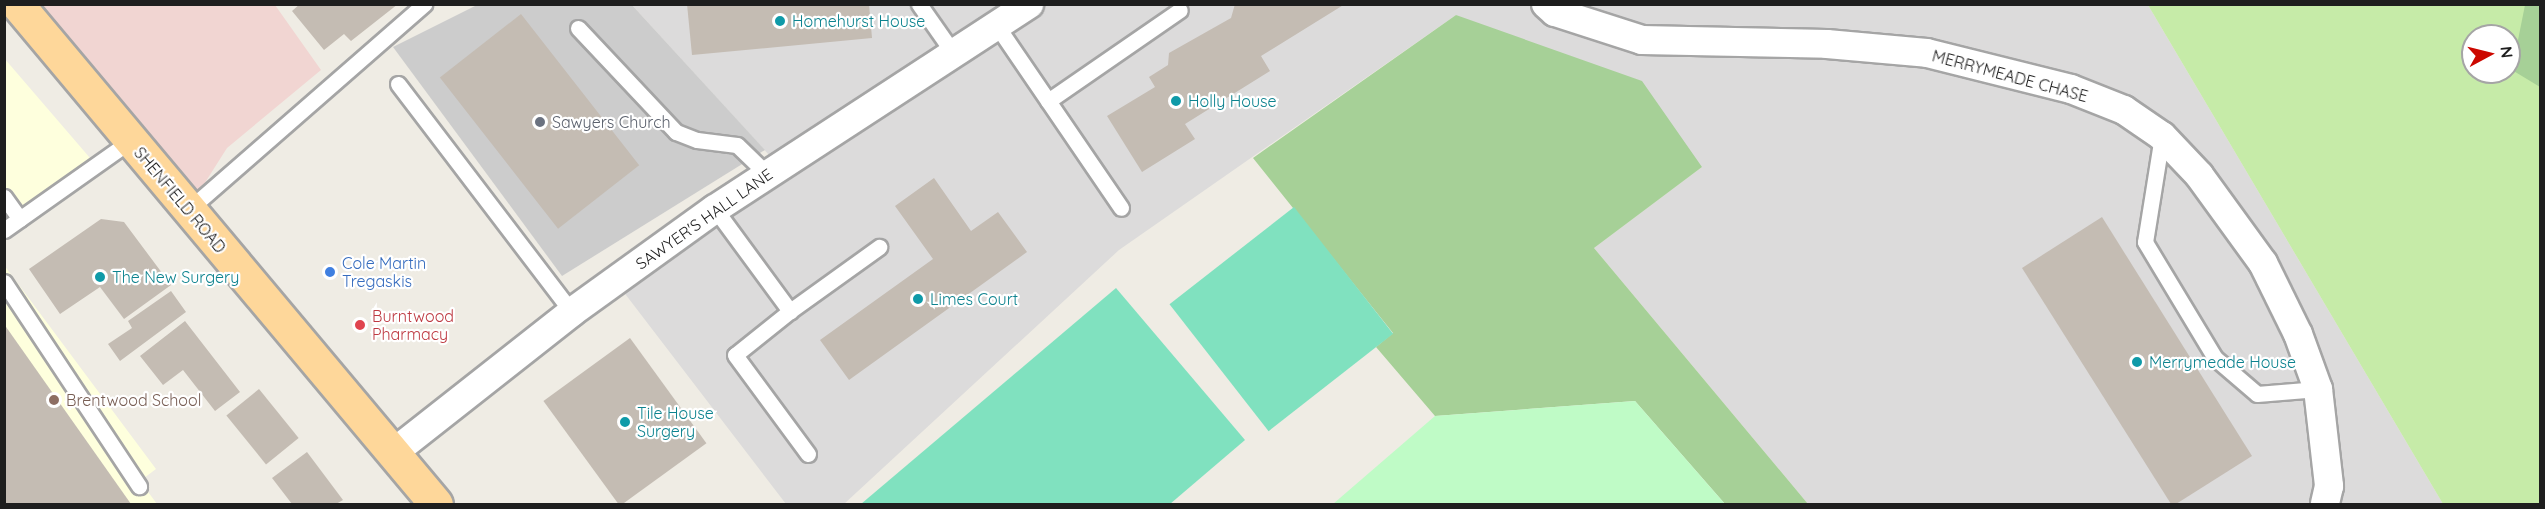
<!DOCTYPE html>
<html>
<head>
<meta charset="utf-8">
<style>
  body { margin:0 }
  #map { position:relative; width:2545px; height:509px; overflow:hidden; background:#efece4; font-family:Quicksand,sans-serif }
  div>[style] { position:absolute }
  .residential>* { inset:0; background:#dcdbdb }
  .commercial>* { inset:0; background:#f1d5d2 }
  .education>* { inset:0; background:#feffdd }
  .religious>* { inset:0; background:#ccc }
  .grass>* { inset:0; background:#c6eba8 }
  .forest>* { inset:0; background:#a6d097 }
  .park>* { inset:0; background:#bffbc6 }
  .pitch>* { inset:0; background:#80e1bf; transform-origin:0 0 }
  .building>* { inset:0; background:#c4bcb3; transform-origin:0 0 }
  .roads { filter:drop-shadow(2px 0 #a5a5a5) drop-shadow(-2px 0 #a5a5a5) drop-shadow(0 2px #a5a5a5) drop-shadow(0 -2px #a5a5a5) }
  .service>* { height:15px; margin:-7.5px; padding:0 7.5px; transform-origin:7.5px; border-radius:7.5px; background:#fff }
  .minor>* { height:28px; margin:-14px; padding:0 14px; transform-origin:14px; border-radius:14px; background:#fff }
  .primary>* { height:33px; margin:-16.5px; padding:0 16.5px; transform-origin:16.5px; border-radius:16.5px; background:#fed79a }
  .dots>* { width:16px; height:16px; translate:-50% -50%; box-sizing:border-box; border:3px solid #fff; border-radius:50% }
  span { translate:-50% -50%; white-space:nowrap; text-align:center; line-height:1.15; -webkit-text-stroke:4.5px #fff; paint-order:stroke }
  .culture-label { font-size:16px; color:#0d838f }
  .left { translate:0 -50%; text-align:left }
  .street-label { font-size:16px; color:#1e1e1e }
  .worship-label { font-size:16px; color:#5b616d }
  .shop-label { font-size:16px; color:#366cbe }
  .health-label { font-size:16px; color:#be3a42 }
  .education-label { font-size:16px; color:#785e54 }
  .frame { position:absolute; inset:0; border:6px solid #1e1e1e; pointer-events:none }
  .north { position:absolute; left:2461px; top:24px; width:60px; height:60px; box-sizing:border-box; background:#fff; border:2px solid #a5a5a5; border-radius:50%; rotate:83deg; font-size:16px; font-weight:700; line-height:24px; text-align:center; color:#1e1e1e }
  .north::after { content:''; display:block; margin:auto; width:21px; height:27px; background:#cc0800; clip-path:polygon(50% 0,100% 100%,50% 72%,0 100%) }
</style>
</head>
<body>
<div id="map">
  <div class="residential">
    <div style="clip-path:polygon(632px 5px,2148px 5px,2443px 504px,1808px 504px,1594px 248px,1702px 167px,1456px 15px,1119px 250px,844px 504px,786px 504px,616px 282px,780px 167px)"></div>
  </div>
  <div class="commercial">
    <div style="clip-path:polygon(17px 5px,275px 5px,321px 70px,227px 148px,187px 211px)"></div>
  </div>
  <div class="education">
    <div style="clip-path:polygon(4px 58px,90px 158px,5px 220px,4px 220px)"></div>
    <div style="clip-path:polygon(4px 265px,156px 469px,140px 481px,157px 504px,5px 504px)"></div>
  </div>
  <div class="religious">
    <div style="clip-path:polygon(477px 5px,632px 5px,765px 150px,562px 276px,393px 47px)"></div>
  </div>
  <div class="grass">
    <div style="clip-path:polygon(evenodd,2148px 5px,2540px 5px,2540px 504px,2443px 504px,2148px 5px,2473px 36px,2509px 36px,2509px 72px,2473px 72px,2473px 36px)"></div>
  </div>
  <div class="forest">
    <div style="clip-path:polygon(2525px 5px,2540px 5px,2540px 87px,2512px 70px)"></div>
    <div style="clip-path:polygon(1456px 15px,1642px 81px,1702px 167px,1594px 248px,1808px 504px,1725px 504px,1635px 401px,1435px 416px,1376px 347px,1393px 333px,1253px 158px)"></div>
  </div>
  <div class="park">
    <div style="clip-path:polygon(1635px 401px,1725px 504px,1333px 504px,1435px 416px)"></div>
  </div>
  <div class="pitch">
    <div style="left:1294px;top:207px;width:161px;height:158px;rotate:52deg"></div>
    <div style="clip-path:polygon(1116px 288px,1245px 440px,1170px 504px,861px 504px)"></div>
  </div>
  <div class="building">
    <div style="clip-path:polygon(300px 4px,398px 4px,351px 41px,344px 34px,324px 50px,292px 11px)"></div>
    <div style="clip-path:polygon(687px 4px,869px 4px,872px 38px,692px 55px)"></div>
    <div style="clip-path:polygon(1235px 4px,1345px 4px,1261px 56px,1270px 71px,1185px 124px,1195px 139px,1142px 172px,1107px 116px,1155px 87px,1149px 77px,1168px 65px,1169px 53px,1231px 18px)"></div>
    <div style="left:521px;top:14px;width:192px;height:103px;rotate:52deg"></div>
    <div style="clip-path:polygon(934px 178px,971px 231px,998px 212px,1027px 252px,849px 380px,820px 340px,933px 259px,895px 206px)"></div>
    <div style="clip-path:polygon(2102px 217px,2252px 456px,2176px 504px,2171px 504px,2022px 268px)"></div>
    <div style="clip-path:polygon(101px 219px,124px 222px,171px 285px,124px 319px,100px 287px,60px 314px,29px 269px)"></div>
    <div style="clip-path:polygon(171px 291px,186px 312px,120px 361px,108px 344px,132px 328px,128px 321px)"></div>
    <div style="clip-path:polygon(185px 321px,240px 392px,215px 411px,183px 370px,163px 385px,140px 356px)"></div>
    <div style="clip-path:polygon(4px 324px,131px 504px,4px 504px)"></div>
    <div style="left:630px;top:338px;width:130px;height:107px;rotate:54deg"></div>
    <div style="left:259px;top:389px;width:63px;height:42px;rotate:51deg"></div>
    <div style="clip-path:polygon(307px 452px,343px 500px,336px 504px,292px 504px,272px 478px)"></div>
  </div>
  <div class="roads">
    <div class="service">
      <div style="left:919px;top:4px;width:61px;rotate:55deg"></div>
      <div style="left:997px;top:26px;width:220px;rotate:55.7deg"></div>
      <div style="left:578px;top:28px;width:143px;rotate:46.7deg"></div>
      <div style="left:676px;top:132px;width:22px;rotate:21deg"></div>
      <div style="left:697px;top:140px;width:40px;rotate:7.1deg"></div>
      <div style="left:737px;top:145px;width:43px;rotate:44.1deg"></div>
      <div style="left:398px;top:84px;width:287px;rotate:52.7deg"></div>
      <div style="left:1048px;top:101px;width:160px;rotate:-34.6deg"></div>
      <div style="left:2162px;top:136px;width:107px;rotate:99.1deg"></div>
      <div style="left:2145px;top:242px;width:135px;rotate:58.9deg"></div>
      <div style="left:2215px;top:358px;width:55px;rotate:40.6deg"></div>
      <div style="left:2257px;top:394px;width:61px;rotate:-4.7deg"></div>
      <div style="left:4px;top:197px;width:27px;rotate:54deg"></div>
      <div style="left:715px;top:209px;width:127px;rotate:53.7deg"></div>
      <div style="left:790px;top:311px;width:110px;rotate:-35.7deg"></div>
      <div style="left:187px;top:211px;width:315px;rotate:-41.1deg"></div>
      <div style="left:4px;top:230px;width:154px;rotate:-35.2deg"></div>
      <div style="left:4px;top:282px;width:245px;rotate:56.5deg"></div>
      <div style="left:790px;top:311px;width:70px;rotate:141.3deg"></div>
      <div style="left:735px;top:355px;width:123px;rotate:53.6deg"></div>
    </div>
    <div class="minor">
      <div style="left:1546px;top:4px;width:12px;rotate:42deg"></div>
      <div style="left:1555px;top:12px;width:91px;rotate:17.8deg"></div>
      <div style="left:1642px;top:40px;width:185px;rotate:1.2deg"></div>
      <div style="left:1827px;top:44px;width:100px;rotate:5.1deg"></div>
      <div style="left:1927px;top:53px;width:148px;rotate:14deg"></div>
      <div style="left:2071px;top:89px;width:57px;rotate:21.6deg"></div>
      <div style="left:2124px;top:110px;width:46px;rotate:34.4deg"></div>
      <div style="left:2162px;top:136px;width:54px;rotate:46.5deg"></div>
      <div style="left:2199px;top:175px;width:109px;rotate:54deg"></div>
      <div style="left:2263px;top:263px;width:79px;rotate:63.8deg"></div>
      <div style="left:2298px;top:334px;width:59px;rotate:70deg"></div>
      <div style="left:2318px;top:389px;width:98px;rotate:83.5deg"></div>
      <div style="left:2329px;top:486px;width:18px;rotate:103deg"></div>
      <div style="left:393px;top:453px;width:228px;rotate:-38.2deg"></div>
      <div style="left:572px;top:312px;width:176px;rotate:-35.8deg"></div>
      <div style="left:715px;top:209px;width:375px;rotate:-33.1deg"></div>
    </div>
    <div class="primary">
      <div style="left:17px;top:4px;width:652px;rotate:50.04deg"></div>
    </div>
  </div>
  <div class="dots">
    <div style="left:780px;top:21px;background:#0f9aa8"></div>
    <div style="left:1176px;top:101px;background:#0f9aa8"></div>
    <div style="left:540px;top:122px;background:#6b7280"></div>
    <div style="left:330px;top:272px;background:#3f7fe0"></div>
    <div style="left:100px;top:277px;background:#0f9aa8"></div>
    <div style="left:918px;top:299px;background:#0f9aa8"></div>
    <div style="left:360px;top:325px;background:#e0444e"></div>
    <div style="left:2137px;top:362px;background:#0f9aa8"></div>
    <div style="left:54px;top:400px;background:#8d6e63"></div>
    <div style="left:625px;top:422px;background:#0f9aa8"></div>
  </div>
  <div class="culture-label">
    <span class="left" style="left:792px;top:21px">Homehurst House</span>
    <span class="left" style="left:1188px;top:101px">Holly House</span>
    <span class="left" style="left:112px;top:277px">The New Surgery</span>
    <span class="left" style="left:930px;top:299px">Limes Court</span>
    <span class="left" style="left:2149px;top:362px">Merrymeade House</span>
    <span class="left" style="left:637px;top:422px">Tile House<br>Surgery</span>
  </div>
  <div class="street-label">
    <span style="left:2010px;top:76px;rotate:15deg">MERRYMEADE CHASE</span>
    <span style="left:180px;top:200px;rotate:50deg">SHENFIELD ROAD</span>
    <span style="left:704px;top:219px;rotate:-35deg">SAWYER'S HALL LANE</span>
  </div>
  <div class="worship-label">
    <span class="left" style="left:552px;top:122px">Sawyers Church</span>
  </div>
  <div class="shop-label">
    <span class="left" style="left:342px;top:272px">Cole Martin<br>Tregaskis</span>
  </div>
  <div class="health-label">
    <span class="left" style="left:372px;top:325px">Burntwood<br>Pharmacy</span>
  </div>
  <div class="education-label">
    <span class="left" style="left:66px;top:400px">Brentwood School</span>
  </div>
  <div class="frame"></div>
  <div class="north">N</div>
</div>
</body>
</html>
